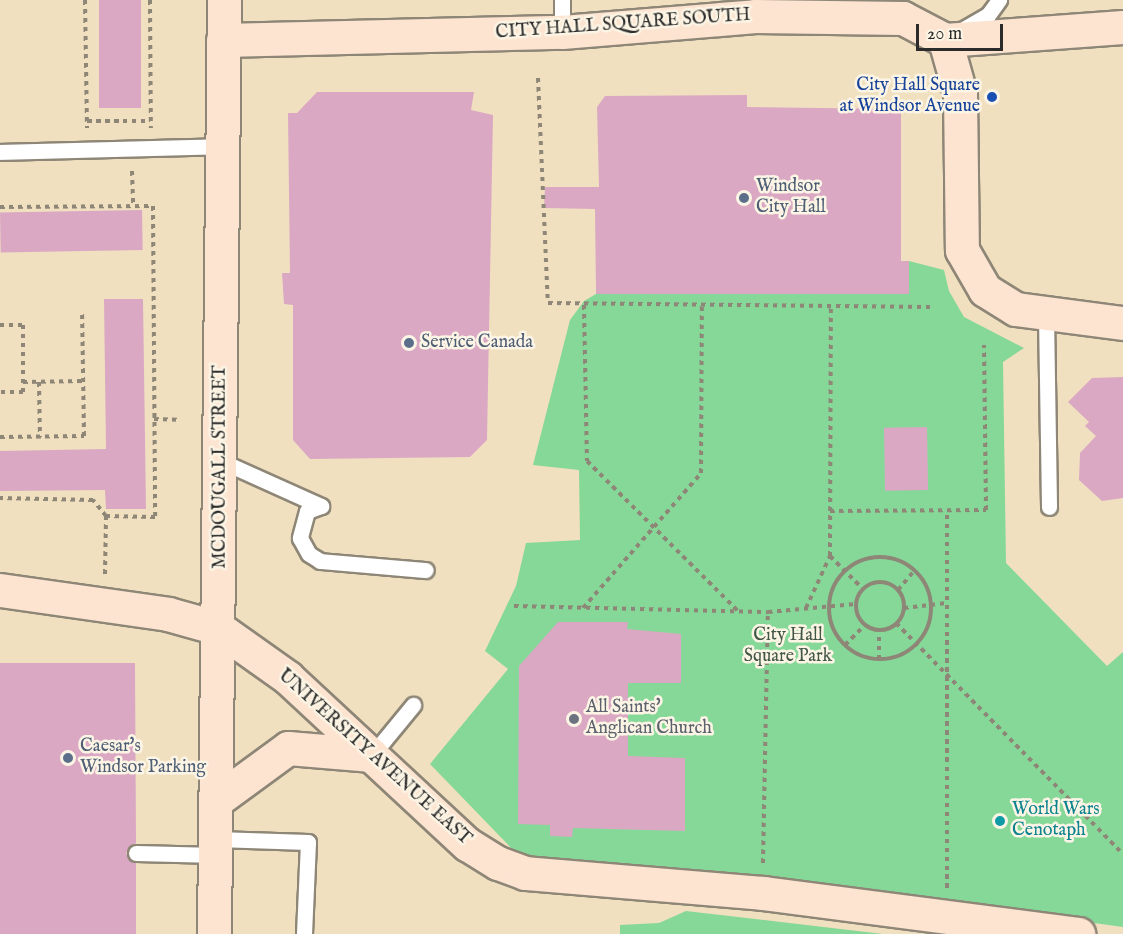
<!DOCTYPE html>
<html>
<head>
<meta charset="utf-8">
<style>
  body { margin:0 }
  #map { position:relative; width:1123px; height:934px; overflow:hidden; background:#f0e0c0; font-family:"IM FELL English",serif }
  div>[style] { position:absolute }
  .green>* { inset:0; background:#86d899 }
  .building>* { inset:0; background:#daa8c3; transform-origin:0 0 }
  .path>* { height:4px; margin-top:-2px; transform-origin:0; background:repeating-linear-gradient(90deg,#8e8676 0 4.5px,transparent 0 9px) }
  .path>.ring { margin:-2px; padding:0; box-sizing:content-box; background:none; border:4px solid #8e8676; border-radius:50% }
  .roads { filter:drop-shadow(2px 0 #8e8676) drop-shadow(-2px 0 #8e8676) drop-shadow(0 2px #8e8676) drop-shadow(0 -2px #8e8676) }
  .lane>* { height:15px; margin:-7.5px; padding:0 7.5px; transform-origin:7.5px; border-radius:7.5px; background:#fff }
  .secondary>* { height:33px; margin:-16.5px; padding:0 16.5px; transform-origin:16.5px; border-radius:16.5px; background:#fde4d1 }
  .dots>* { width:16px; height:16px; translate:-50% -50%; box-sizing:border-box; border:3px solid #fcf5e5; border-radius:50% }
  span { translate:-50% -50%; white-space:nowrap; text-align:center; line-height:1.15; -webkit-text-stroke:5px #fcf5e5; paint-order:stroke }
  .street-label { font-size:18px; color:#2b2b2b }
  .transit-label { font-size:18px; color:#164399 }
  .right { translate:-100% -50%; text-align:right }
  .service-label { font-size:18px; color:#4e5e75 }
  .left { translate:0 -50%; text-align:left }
  .park-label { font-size:18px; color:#425646 }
  .worship-label { font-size:18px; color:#5b616d }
  .culture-label { font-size:18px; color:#0d838f }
  .scale { position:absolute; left:916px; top:24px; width:87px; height:27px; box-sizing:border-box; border:3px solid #2b2b2b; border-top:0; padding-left:8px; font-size:18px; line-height:21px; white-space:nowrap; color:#2b2b2b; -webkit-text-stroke:4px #fcf5e5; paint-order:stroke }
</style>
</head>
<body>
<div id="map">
  <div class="green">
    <div style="clip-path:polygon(909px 261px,944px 270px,949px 291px,964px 317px,1024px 348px,1003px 362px,1006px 563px,1107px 666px,1123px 652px,1123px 927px,803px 883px,548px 862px,517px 854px,430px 764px,508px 669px,485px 651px,516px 586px,526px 543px,580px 540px,579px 470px,533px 465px,570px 320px,584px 301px,596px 294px,909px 294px)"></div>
    <div style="clip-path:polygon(686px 911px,883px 934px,620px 934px,620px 925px,659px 923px)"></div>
  </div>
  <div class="building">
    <div style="left:99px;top:0;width:42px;height:108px"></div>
    <div style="clip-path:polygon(317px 92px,474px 92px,471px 110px,493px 115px,487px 440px,470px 457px,310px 459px,293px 440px,293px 305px,284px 304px,282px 273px,290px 273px,288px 113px,297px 113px)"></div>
    <div style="clip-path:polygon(747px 95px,747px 107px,901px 109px,901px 261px,909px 261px,909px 294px,596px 294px,595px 209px,544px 208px,545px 187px,599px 187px,597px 107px,605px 96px)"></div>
    <div style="left:142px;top:210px;width:40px;height:142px;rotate:89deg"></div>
    <div style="clip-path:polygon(104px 299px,143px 299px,146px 509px,106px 509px,105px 490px,0 491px,0 451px,106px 449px)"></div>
    <div style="clip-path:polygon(1123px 377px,1123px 498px,1102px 501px,1079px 480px,1080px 453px,1096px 436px,1085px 426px,1089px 422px,1068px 402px,1092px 378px)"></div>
    <div style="left:927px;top:427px;width:63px;height:43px;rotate:89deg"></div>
    <div style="clip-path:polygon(558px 622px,628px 622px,627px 629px,681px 634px,681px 683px,628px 683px,628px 756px,685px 758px,685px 831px,573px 828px,572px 837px,550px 836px,550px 825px,518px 824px,519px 666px)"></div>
    <div style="clip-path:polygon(0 663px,135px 663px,136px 843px,126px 853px,136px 863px,136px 934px,0 934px)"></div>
  </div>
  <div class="path">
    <div style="left:85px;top:0;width:128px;rotate:89.1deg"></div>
    <div style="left:150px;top:0;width:128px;rotate:89.6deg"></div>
    <div style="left:538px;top:78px;width:225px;rotate:87.5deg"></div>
    <div style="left:548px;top:303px;width:382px;rotate:0.6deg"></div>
    <div style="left:87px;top:121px;width:63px"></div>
    <div style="left:132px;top:171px;width:35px;rotate:88deg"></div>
    <div style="left:0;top:207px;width:153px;rotate:-0.4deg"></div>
    <div style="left:153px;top:206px;width:311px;rotate:89.6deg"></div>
    <div style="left:155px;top:517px;width:49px;rotate:-178.8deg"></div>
    <div style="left:106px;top:516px;width:21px;rotate:-129deg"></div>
    <div style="left:93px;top:500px;width:93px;rotate:-178.8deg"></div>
    <div style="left:584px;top:305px;width:156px;rotate:88.9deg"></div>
    <div style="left:587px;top:461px;width:213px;rotate:44.8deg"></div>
    <div style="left:0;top:325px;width:23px"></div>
    <div style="left:23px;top:325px;width:67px;rotate:90deg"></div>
    <div style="left:23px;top:392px;width:23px;rotate:180deg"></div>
    <div style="left:23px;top:382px;width:60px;rotate:-1deg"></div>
    <div style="left:39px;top:382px;width:55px;rotate:89deg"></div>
    <div style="left:154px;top:419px;width:25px;rotate:2deg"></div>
    <div style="left:0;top:437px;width:84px;rotate:-0.7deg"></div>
    <div style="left:84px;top:436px;width:124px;rotate:-90.9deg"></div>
    <div style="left:830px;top:511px;width:156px;rotate:-0.4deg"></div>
    <div style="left:986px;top:510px;width:165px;rotate:-90.7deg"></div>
    <div style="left:830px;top:556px;width:47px;rotate:45deg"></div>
    <div class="ring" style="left:829px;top:557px;width:98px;height:98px"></div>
    <div style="left:105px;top:574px;width:58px;rotate:-89deg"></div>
    <div class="ring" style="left:856px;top:582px;width:44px;height:44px"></div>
    <div style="left:898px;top:590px;width:26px;rotate:-50deg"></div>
    <div style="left:514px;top:606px;width:254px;rotate:1.4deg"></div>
    <div style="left:768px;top:612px;width:88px;rotate:-5.2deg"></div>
    <div style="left:583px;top:608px;width:179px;rotate:-48.8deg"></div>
    <div style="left:701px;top:473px;width:168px;rotate:-89.7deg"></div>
    <div style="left:806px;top:608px;width:57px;rotate:-65.2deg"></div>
    <div style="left:830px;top:556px;width:250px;rotate:-89.8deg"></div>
    <div style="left:904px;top:608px;width:43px;rotate:-6.6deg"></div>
    <div style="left:896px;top:623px;width:324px;rotate:45.5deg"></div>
    <div style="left:845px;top:645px;width:28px;rotate:-45deg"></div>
    <div style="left:879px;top:659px;width:29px;rotate:-90deg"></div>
    <div style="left:763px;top:863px;width:251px;rotate:-88.9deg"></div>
    <div style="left:947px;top:888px;width:378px;rotate:-90deg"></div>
  </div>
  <div class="roads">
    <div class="lane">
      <div style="left:562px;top:0;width:32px;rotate:90deg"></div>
      <div style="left:960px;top:31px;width:32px;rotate:-30deg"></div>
      <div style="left:988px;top:15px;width:19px;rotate:-54deg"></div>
      <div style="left:0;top:152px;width:222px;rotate:-1.5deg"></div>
      <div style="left:1046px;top:315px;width:192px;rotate:89.1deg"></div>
      <div style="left:221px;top:461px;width:110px;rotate:24.2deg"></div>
      <div style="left:321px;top:506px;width:15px;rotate:160deg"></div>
      <div style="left:307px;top:511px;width:28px;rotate:105deg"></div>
      <div style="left:300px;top:538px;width:18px;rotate:61deg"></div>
      <div style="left:309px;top:554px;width:13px;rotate:32deg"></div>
      <div style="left:320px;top:561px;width:106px;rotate:4.9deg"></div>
      <div style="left:372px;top:755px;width:65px;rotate:-50.6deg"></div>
      <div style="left:216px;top:839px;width:92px;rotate:1.9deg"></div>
      <div style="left:308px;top:842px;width:92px;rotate:92.5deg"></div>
      <div style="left:136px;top:853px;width:81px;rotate:1.4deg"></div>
    </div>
    <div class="secondary">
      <div style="left:223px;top:40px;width:339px;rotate:-1.4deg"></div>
      <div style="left:562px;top:32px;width:194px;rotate:-4.7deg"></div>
      <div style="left:755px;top:16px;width:148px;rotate:0.8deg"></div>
      <div style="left:903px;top:18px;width:47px;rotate:27.6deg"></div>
      <div style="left:945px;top:40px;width:55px;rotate:74.2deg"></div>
      <div style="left:960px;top:93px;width:157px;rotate:89.3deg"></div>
      <div style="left:962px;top:250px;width:46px;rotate:60.1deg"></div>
      <div style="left:985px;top:290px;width:36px;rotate:32deg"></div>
      <div style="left:1016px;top:309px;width:108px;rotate:7.5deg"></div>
      <div style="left:945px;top:40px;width:178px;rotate:-4.2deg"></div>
      <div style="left:0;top:590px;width:170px;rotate:8.1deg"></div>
      <div style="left:168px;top:614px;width:52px;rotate:15.6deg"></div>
      <div style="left:218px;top:628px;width:85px;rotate:35.4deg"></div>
      <div style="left:287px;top:677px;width:246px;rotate:42.9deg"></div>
      <div style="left:467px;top:844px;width:36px;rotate:32deg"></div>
      <div style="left:498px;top:863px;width:29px;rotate:20deg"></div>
      <div style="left:525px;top:873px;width:239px;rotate:4.8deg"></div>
      <div style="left:763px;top:893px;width:318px;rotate:7.4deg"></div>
      <div style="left:217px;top:800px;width:88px;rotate:-36.2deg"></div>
      <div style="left:288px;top:748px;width:84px;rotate:4.8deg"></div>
      <div style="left:214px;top:934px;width:934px;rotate:-89.39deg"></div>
    </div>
  </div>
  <div class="dots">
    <div style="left:992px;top:97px;background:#1a4fb4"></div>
    <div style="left:744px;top:198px;background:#5c6f8a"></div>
    <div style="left:409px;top:343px;background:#5c6f8a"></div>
    <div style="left:574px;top:719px;background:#6b7280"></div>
    <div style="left:68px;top:758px;background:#5c6f8a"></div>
    <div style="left:1000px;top:821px;background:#0f9aa8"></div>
  </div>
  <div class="street-label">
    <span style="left:623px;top:25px;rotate:-4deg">CITY HALL SQUARE SOUTH</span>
    <span style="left:221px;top:467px;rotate:-90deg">MCDOUGALL STREET</span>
    <span style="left:374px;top:758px;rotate:42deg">UNIVERSITY AVENUE EAST</span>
  </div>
  <div class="transit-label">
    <span class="right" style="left:980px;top:97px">City Hall Square<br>at Windsor Avenue</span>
  </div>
  <div class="service-label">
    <span class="left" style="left:756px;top:198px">Windsor<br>City Hall</span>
    <span class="left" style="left:421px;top:343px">Service Canada</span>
    <span class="left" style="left:80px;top:758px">Caesar's<br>Windsor Parking</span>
  </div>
  <div class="park-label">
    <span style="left:788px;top:647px">City Hall<br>Square Park</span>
  </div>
  <div class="worship-label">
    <span class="left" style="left:586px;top:719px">All Saints'<br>Anglican Church</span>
  </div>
  <div class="culture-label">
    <span class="left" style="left:1012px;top:821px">World Wars<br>Cenotaph</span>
  </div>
  <div class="scale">20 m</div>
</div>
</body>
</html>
